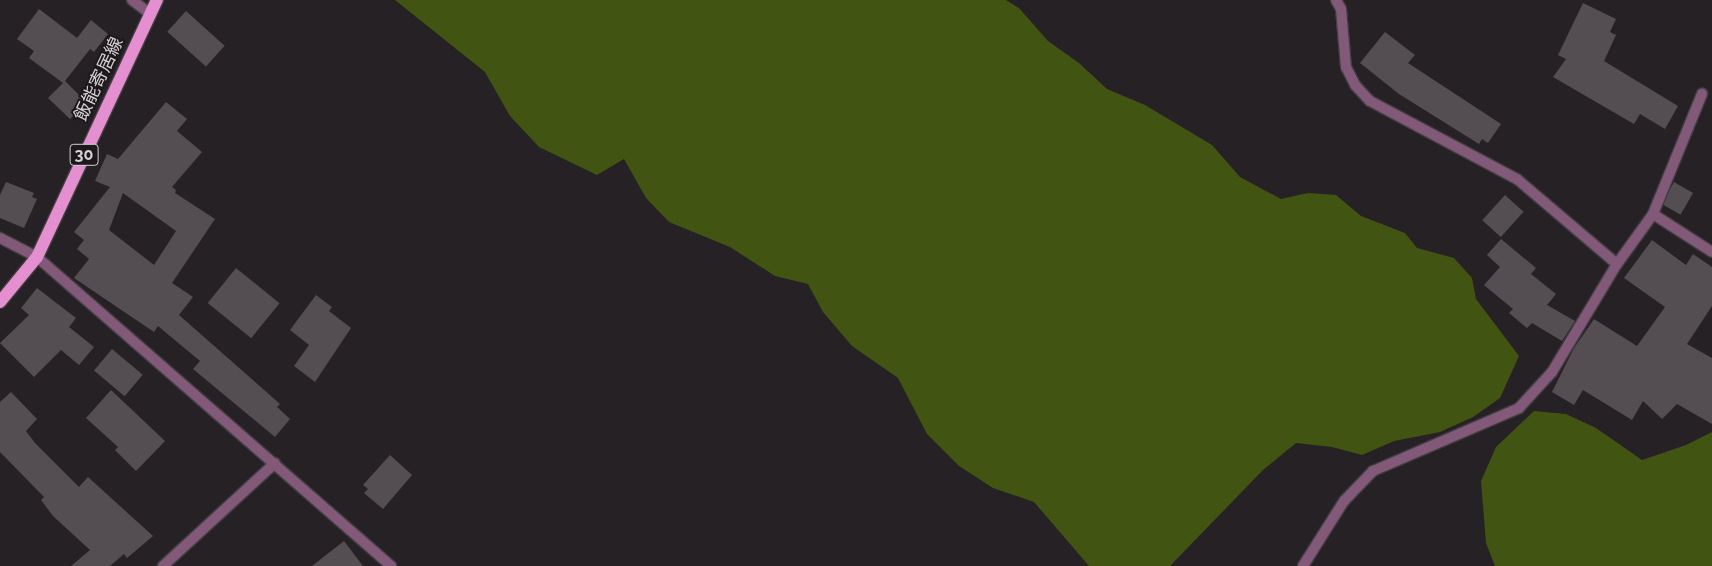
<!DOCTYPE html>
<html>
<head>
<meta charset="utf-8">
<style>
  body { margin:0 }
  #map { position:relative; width:1712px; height:566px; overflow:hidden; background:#262125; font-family:Raleway,"Noto Sans JP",sans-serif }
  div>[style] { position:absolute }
  .forest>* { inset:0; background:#415411 }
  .building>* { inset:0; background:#544e53; transform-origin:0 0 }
  .roads { filter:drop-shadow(1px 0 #423d41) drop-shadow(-1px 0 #423d41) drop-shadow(0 1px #423d41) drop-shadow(0 -1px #423d41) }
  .lane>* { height:10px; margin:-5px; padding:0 5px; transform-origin:5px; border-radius:5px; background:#825978 }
  .street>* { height:10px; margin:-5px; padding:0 5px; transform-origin:5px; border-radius:5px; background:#825978 }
  .primary>* { height:12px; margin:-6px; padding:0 6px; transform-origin:6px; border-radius:6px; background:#e48fcf }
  span { translate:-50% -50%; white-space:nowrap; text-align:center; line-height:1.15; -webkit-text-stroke:4px #1d181b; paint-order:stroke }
  .shield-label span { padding:1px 4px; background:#1d181b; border:1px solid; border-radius:4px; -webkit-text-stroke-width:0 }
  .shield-label { font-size:16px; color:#d5d2d4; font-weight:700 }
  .street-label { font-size:18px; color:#d5d2d4 }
</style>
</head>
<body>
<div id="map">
  <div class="forest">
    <div style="clip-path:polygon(395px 0,1006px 0,1019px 8px,1048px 41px,1079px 63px,1107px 89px,1145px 105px,1212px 145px,1240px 177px,1281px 199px,1308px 193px,1336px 195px,1361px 216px,1405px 233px,1417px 248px,1454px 258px,1472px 278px,1476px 299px,1519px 356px,1500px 398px,1473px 417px,1440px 432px,1394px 441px,1362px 455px,1332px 447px,1296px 443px,1263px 470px,1170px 566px,1089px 566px,1034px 502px,993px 488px,959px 466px,927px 434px,898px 378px,852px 346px,823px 312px,808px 284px,775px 276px,730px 247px,669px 222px,646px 198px,624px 159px,597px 175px,539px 147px,510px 116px,485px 72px)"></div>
    <div style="clip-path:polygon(1534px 411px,1566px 414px,1596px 428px,1642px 460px,1686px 445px,1712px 432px,1712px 566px,1495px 566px,1486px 543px,1481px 481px,1496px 447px)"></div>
  </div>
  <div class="building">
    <div style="clip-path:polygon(1583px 3px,1616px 19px,1610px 32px,1616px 35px,1604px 61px,1678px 106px,1665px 129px,1640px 114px,1634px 124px,1553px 77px,1566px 59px,1558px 55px)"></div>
    <div style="clip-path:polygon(39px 9px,77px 38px,91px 20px,108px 34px,94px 52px,90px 49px,65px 81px,87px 103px,70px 119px,48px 98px,63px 83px,29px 58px,34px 51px,17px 39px)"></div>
    <div style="left:186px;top:11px;width:52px;height:28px;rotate:42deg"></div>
    <div style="clip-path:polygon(1385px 32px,1415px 55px,1408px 63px,1501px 124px,1488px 143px,1482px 139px,1479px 144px,1399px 94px,1360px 63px)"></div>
    <div style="clip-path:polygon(evenodd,166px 102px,187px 119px,177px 131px,202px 152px,172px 187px,176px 190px,175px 193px,215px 219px,172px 283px,193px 297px,179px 315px,280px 404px,277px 407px,290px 419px,275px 437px,193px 369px,200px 361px,158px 326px,154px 332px,74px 278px,89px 259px,77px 249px,84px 240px,74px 232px,110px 187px,95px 181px,107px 154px,118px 159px,166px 102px,123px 193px,176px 231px,154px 265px,109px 230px,123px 193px)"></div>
    <div style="clip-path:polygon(6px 182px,34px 193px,32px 197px,37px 199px,24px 228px,0 218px,0 195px)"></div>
    <div style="left:1674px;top:182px;width:22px;height:25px;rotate:30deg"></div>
    <div style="left:1505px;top:195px;width:25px;height:34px;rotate:42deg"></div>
    <div style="clip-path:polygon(1501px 239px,1536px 268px,1531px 274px,1556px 294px,1547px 305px,1575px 321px,1562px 341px,1532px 323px,1527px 328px,1509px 313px,1513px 309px,1484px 285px,1500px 267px,1487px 255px)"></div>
    <div style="clip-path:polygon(1652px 240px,1686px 265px,1693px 254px,1712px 267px,1712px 306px,1687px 344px,1712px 358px,1712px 424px,1677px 404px,1662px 419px,1643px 401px,1632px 420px,1583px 390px,1574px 405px,1552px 392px,1574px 348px,1594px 319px,1637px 346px,1665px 307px,1624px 278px)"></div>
    <div style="left:236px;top:268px;width:56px;height:45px;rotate:39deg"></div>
    <div style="clip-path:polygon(37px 288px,76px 318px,69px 327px,94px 347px,79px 365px,61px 350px,34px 377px,0 343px,29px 315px,21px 308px)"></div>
    <div style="clip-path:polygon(316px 295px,332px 307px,329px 311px,351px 328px,315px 382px,294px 366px,309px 345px,290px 330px)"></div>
    <div style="left:112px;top:349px;width:40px;height:28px;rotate:40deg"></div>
    <div style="clip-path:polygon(111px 390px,165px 441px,136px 471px,115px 450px,118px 447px,86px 418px)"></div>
    <div style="clip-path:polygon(11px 392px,37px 419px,26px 431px,35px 443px,79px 487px,88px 477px,153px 536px,127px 558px,124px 554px,110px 566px,71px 566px,90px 550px,53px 516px,41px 500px,44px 497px,0 452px,0 402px)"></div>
    <div style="clip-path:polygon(390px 455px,412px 475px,383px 509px,364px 493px,368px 489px,363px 485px)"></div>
    <div style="clip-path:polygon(344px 541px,363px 566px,312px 566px)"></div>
  </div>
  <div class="roads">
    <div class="lane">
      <div style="left:132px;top:0;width:21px;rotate:37deg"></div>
      <div style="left:163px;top:566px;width:152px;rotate:-42.6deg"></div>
    </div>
    <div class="street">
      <div style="left:1336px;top:0;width:10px;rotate:61deg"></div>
      <div style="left:1341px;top:9px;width:58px;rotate:85.1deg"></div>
      <div style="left:1346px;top:67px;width:20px;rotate:63deg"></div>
      <div style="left:1355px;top:85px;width:22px;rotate:47deg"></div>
      <div style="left:1370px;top:101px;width:166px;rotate:28deg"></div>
      <div style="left:1517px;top:179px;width:131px;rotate:40.4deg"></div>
      <div style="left:1653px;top:214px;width:70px;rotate:32.8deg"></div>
      <div style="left:0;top:238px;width:42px;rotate:27.2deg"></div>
      <div style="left:37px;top:257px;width:470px;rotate:41.1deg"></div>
      <div style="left:1303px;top:566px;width:77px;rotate:-57.8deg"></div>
      <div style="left:1344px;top:501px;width:42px;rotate:-46deg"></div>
      <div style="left:1373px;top:471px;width:159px;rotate:-23.3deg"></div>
      <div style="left:1519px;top:408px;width:49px;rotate:-47.5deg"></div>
      <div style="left:1552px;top:372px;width:126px;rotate:-59deg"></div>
      <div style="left:1617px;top:264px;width:62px;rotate:-54.2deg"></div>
      <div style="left:1653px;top:214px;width:130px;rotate:-67.8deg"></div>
    </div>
    <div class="primary">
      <div style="left:0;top:302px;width:58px;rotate:-50.6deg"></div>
      <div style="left:37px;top:257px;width:284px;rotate:-65deg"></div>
    </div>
  </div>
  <div class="shield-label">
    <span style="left:84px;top:155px">30</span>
  </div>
  <div class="street-label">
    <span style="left:99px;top:79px;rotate:-65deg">飯能寄居線</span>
  </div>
</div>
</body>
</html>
